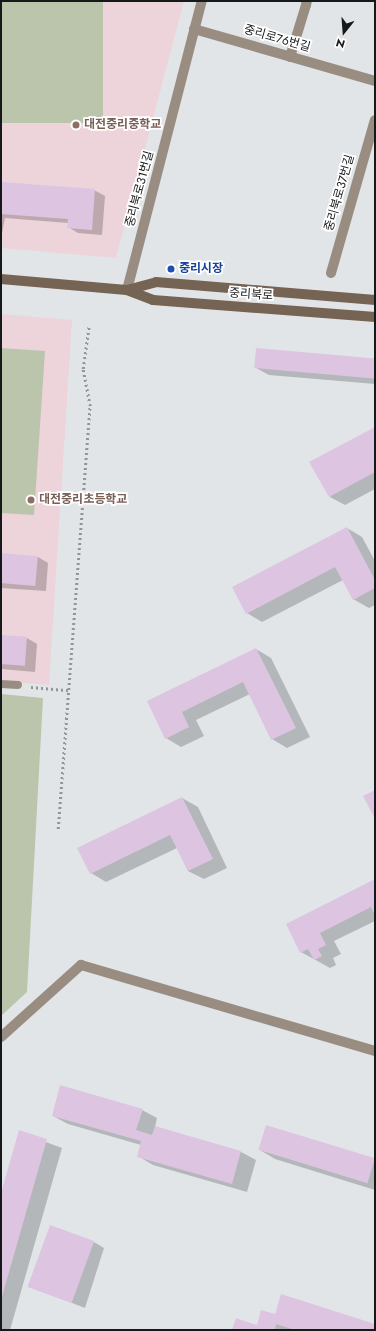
<!DOCTYPE html>
<html>
<head>
<meta charset="utf-8">
<style>
  body { margin:0 }
  #map { position:relative; width:376px; height:1331px; overflow:hidden; background:#e2e5e8; font-family:Jost,"Noto Sans KR",sans-serif }
  div>[style] { position:absolute }
  .education>* { inset:0; background:#edd3da }
  .green>* { inset:0; background:#bac5ac; transform-origin:0 0 }
  .shadow>* { inset:0; background:#0003 }
  .building>* { inset:0; background:#ddc5e2; transform-origin:0 0 }
  .path>* { height:2.5px; margin-top:-1.25px; transform-origin:0; background:repeating-linear-gradient(90deg,#929597 0 2px,transparent 0 5px) }
  .service>* { height:8px; margin:-4px; padding:0 4px; transform-origin:4px; border-radius:4px; background:#998d82 }
  .pedestrian>* { height:10px; margin:-5px; padding:0 5px; transform-origin:5px; border-radius:5px; background:#998d82 }
  .minor>* { height:10px; margin:-5px; padding:0 5px; transform-origin:5px; border-radius:5px; background:#998d82 }
  .secondary>* { height:10px; margin:-5px; padding:0 5px; transform-origin:5px; border-radius:5px; background:#756354 }
  .dots>* { width:11px; height:11px; translate:-50% -50%; box-sizing:border-box; border:2px solid #fff; border-radius:50% }
  span { translate:-50% -50%; white-space:nowrap; text-align:center; line-height:1.15; -webkit-text-stroke:3.5px #fff; paint-order:stroke }
  .street-label { font-size:12px; color:#171819 }
  .education-label { font-size:12px; color:#785e54; font-weight:700 }
  .left { translate:0 -50%; text-align:left }
  .transit-label { font-size:12px; color:#164399; font-weight:700 }
  .frame { position:absolute; inset:0; border:2px solid #171819; pointer-events:none }
  .north { position:absolute; left:324px; top:12px; width:40px; height:40px; -webkit-text-stroke:3px #fff; paint-order:stroke; rotate:197deg; font-size:11px; font-weight:700; line-height:16px; text-align:center; color:#171819 }
  .north::after { content:''; display:block; margin:auto; width:14px; height:18px; background:#171819; clip-path:polygon(50% 0,100% 100%,50% 72%,0 100%) }
</style>
</head>
<body>
<div id="map">
  <div class="education">
    <div style="clip-path:polygon(1px 1px,184px 1px,116px 258px,1px 248px)"></div>
    <div style="clip-path:polygon(1px 314px,72px 320px,49px 685px,1px 681px)"></div>
  </div>
  <div class="green">
    <div style="left:1px;top:1px;width:102px;height:122px"></div>
    <div style="clip-path:polygon(1px 348px,45px 351px,34px 515px,1px 513px)"></div>
    <div style="clip-path:polygon(1px 694px,43px 698px,27px 992px,1px 1016px)"></div>
  </div>
  <div class="shadow">
    <div style="clip-path:polygon(1px 183px,94px 190px,105px 196px,102px 235px,78px 233px,68px 227px,68px 223px,5px 218px,1px 239px)"></div>
    <div style="clip-path:polygon(375px 360px,375px 384px,269px 375px,256px 368px)"></div>
    <div style="clip-path:polygon(375px 428px,375px 489px,345px 505px,330px 497px)"></div>
    <div style="clip-path:polygon(347px 528px,362px 537px,375px 561px,375px 605px,369px 608px,353px 599px,343px 580px,262px 622px,247px 613px)"></div>
    <div style="clip-path:polygon(1px 554px,38px 557px,48px 563px,46px 591px,1px 588px)"></div>
    <div style="clip-path:polygon(1px 636px,27px 638px,37px 644px,35px 672px,1px 669px)"></div>
    <div style="clip-path:polygon(256px 649px,271px 658px,310px 737px,287px 748px,272px 739px,250px 694px,196px 720px,204px 736px,181px 747px,166px 738px,148px 701px)"></div>
    <div style="clip-path:polygon(182px 798px,198px 807px,227px 868px,204px 879px,188px 871px,177px 848px,106px 882px,91px 873px)"></div>
    <div style="clip-path:polygon(375px 880px,375px 921px,334px 941px,341px 954px,333px 958px,336px 965px,330px 968px,301px 952px,287px 924px)"></div>
    <div style="clip-path:polygon(142px 1110px,157px 1118px,155px 1127px,241px 1152px,256px 1160px,247px 1192px,153px 1165px,138px 1156px,141px 1145px,68px 1124px,53px 1116px)"></div>
    <div style="clip-path:polygon(19px 1132px,62px 1148px,10px 1330px,1px 1330px,1px 1196px)"></div>
    <div style="clip-path:polygon(260px 1150px,375px 1159px,375px 1190px,275px 1159px)"></div>
    <div style="clip-path:polygon(94px 1242px,104px 1248px,85px 1308px,33px 1288px)"></div>
    <div style="clip-path:polygon(276px 1315px,374px 1325px,375px 1330px,233px 1330px,257px 1326px)"></div>
  </div>
  <div class="building">
    <div style="clip-path:polygon(1px 182px,95px 189px,92px 230px,67px 228px,68px 219px,1px 214px)"></div>
    <div style="left:256px;top:348px;width:120px;height:20px;rotate:5deg"></div>
    <div style="clip-path:polygon(375px 427px,375px 472px,329px 497px,309px 462px)"></div>
    <div style="clip-path:polygon(347px 527px,375px 580px,375px 588px,353px 600px,335px 567px,246px 614px,232px 587px)"></div>
    <div style="left:1px;top:553px;width:37px;height:30px;rotate:5deg"></div>
    <div style="left:1px;top:635px;width:26px;height:29px;rotate:4deg"></div>
    <div style="clip-path:polygon(256px 648px,296px 728px,271px 740px,243px 682px,182px 712px,189px 727px,165px 739px,147px 701px)"></div>
    <div style="clip-path:polygon(375px 790px,375px 819px,363px 796px)"></div>
    <div style="clip-path:polygon(182px 797px,213px 859px,188px 871px,170px 835px,90px 874px,77px 848px)"></div>
    <div style="clip-path:polygon(375px 879px,375px 916px,371px 907px,320px 933px,326px 945px,318px 949px,322px 956px,314px 960px,308px 949px,300px 953px,286px 924px)"></div>
    <div style="clip-path:polygon(60px 1085px,143px 1109px,136px 1130px,152px 1135px,155px 1126px,241px 1151px,232px 1184px,137px 1157px,141px 1141px,52px 1116px)"></div>
    <div style="left:266px;top:1125px;width:114px;height:26px;rotate:17deg"></div>
    <div style="clip-path:polygon(19px 1130px,47px 1139px,1px 1300px,1px 1193px)"></div>
    <div style="left:50px;top:1225px;width:47px;height:66px;rotate:20deg"></div>
    <div style="clip-path:polygon(281px 1294px,375px 1324px,373px 1330px,295px 1330px,276px 1324px,275px 1330px,232px 1330px,236px 1318px,257px 1325px,261px 1310px,275px 1314px)"></div>
  </div>
  <div class="path">
    <div style="left:31px;top:687px;width:37px;rotate:5deg"></div>
    <div style="left:58px;top:829px;width:424px;rotate:-85.7deg"></div>
    <div style="left:90px;top:406px;width:38px;rotate:-101deg"></div>
    <div style="left:83px;top:369px;width:44px;rotate:-82.2deg"></div>
  </div>
  <div class="service">
    <div style="left:1px;top:684px;width:17px;rotate:3deg"></div>
  </div>
  <div class="pedestrian">
    <div style="left:194px;top:29px;width:188px;rotate:16deg"></div>
    <div style="left:290px;top:57px;width:54px;rotate:-72.9deg"></div>
    <div style="left:331px;top:273px;width:159px;rotate:-74deg"></div>
  </div>
  <div class="minor">
    <div style="left:306px;top:5px;width:4px;rotate:-76deg"></div>
    <div style="left:127px;top:290px;width:299px;rotate:-75.5deg"></div>
    <div style="left:1px;top:1037px;width:108px;rotate:-42deg"></div>
    <div style="left:81px;top:965px;width:306px;rotate:16.3deg"></div>
  </div>
  <div class="secondary">
    <div style="left:1px;top:279px;width:126px;rotate:5deg"></div>
    <div style="left:127px;top:290px;width:28px;rotate:21deg"></div>
    <div style="left:153px;top:300px;width:223px;rotate:4.4deg"></div>
    <div style="left:127px;top:290px;width:30px;rotate:-15deg"></div>
    <div style="left:156px;top:282px;width:220px;rotate:4.7deg"></div>
  </div>
  <div class="dots">
    <div style="left:76px;top:125px;background:#8d6e63"></div>
    <div style="left:171px;top:269px;background:#1a4fb4"></div>
    <div style="left:31px;top:500px;background:#8d6e63"></div>
  </div>
  <div class="street-label">
    <span style="left:277px;top:39px;rotate:16deg">중리로76번길</span>
    <span style="left:140px;top:189px;rotate:-75deg">중리북로31번길</span>
    <span style="left:340px;top:193px;rotate:-74deg">중리북로37번길</span>
    <span style="left:251px;top:295px;rotate:4deg">중리북로</span>
  </div>
  <div class="education-label">
    <span class="left" style="left:84px;top:125px">대전중리중학교</span>
    <span class="left" style="left:39px;top:500px">대전중리초등학교</span>
  </div>
  <div class="transit-label">
    <span class="left" style="left:179px;top:269px">중리시장</span>
  </div>
  <div class="frame"></div>
  <div class="north">N</div>
</div>
</body>
</html>
